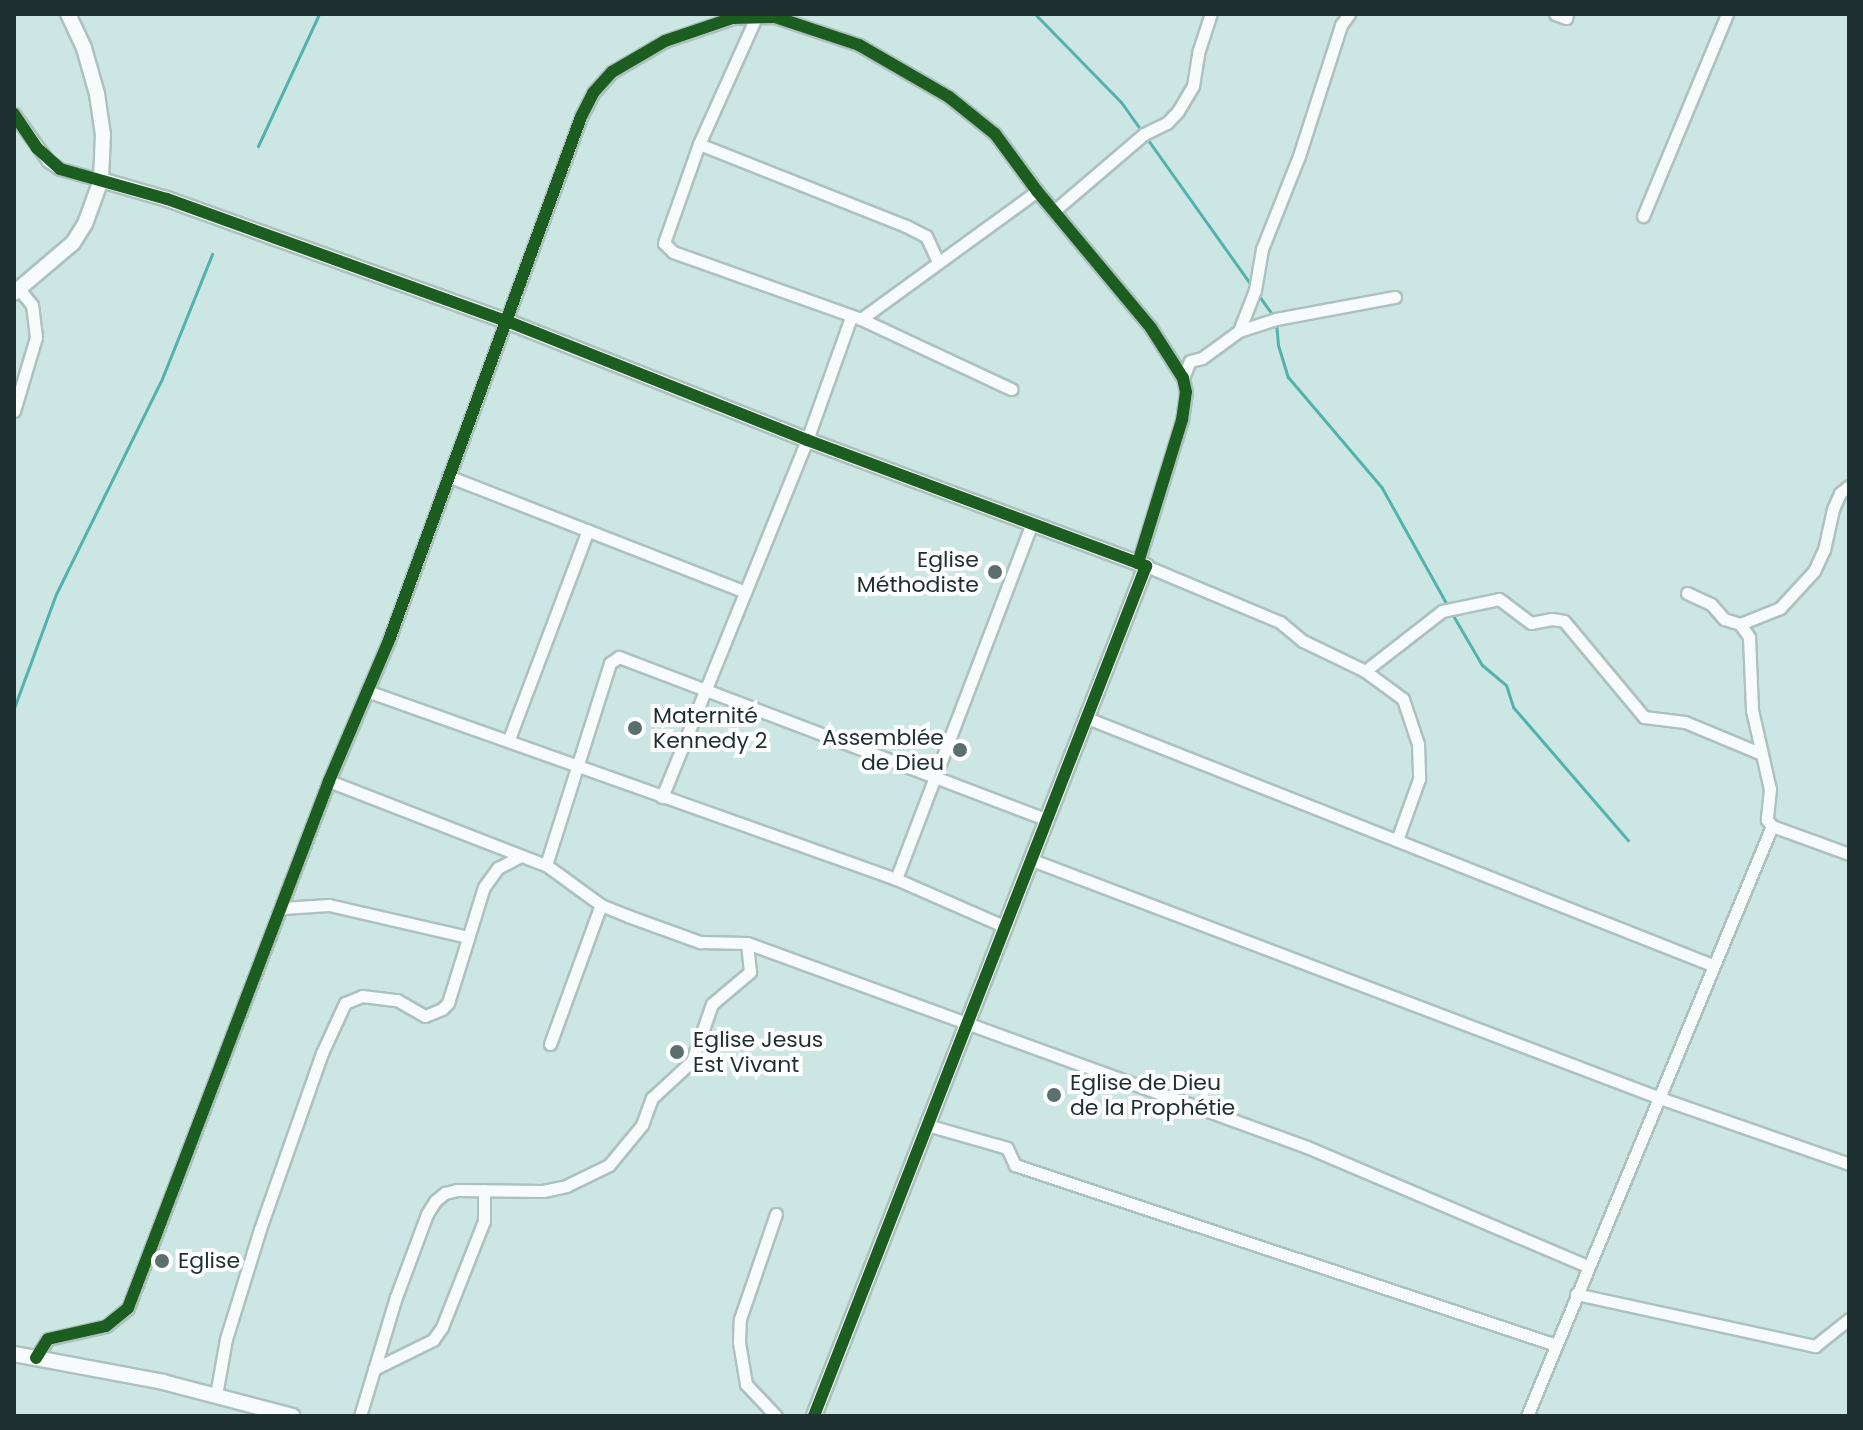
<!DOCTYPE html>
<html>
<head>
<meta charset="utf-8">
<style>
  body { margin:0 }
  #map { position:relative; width:1863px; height:1430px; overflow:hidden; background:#cce6e4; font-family:Poppins,sans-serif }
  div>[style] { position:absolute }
  .stream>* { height:3px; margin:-1.5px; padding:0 1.5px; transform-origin:1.5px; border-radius:1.5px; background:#52b2ad }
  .roads { filter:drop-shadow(2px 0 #adc1bf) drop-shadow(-2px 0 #adc1bf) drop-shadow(0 2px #adc1bf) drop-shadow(0 -2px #adc1bf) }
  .minor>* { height:11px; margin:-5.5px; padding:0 5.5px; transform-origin:5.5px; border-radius:5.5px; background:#f7fbfb }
  .tertiary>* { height:14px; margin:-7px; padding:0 7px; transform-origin:7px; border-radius:7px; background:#f7fbfb }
  .cycleway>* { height:12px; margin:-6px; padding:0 6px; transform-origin:6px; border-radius:6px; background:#1b5e20 }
  .dots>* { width:22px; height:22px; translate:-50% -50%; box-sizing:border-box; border:4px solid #fff; border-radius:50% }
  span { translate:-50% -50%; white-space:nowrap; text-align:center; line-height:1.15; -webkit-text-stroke:8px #fff; paint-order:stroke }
  .poi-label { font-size:22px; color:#1d2f2e }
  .right { translate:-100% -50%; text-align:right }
  .left { translate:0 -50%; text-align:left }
  .frame { position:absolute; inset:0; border:16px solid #1d2f2e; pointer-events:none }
</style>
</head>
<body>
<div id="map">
  <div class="stream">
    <div style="left:1035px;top:14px;width:123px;rotate:45.7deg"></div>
    <div style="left:1121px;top:102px;width:226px;rotate:54.6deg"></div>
    <div style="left:258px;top:146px;width:145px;rotate:-65.2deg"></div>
    <div style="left:1259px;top:296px;width:24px;rotate:54deg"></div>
    <div style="left:1276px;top:322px;width:23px;rotate:85deg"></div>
    <div style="left:1278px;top:345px;width:34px;rotate:73deg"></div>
    <div style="left:1288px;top:377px;width:145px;rotate:49.7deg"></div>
    <div style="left:1382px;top:488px;width:134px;rotate:60.9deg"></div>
    <div style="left:1451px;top:612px;width:61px;rotate:59.7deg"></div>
    <div style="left:1482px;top:665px;width:31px;rotate:40deg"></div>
    <div style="left:1506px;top:685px;width:23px;rotate:72deg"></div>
    <div style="left:1513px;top:707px;width:176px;rotate:49.2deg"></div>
    <div style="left:14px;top:708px;width:121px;rotate:-69.8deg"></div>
    <div style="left:56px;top:594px;width:237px;rotate:-63.8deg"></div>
    <div style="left:161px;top:381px;width:137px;rotate:-68.1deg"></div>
  </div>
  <div class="roads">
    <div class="minor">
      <div style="left:1555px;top:14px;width:12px;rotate:20deg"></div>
      <div style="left:1566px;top:18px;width:4px;rotate:-76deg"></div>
      <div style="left:757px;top:15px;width:141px;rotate:114.2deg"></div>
      <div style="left:699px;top:144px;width:105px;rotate:109.5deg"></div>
      <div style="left:664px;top:243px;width:13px;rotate:45deg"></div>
      <div style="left:673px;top:252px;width:200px;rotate:19.6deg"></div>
      <div style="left:861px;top:319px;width:166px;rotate:25deg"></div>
      <div style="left:14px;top:114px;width:58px;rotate:54.1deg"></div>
      <div style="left:48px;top:161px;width:14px;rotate:34deg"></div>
      <div style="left:60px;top:169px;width:42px;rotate:15deg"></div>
      <div style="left:699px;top:144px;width:223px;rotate:21.6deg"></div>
      <div style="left:906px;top:226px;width:22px;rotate:27deg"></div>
      <div style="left:926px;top:236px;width:29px;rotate:65deg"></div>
      <div style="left:1055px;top:210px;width:117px;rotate:-40.5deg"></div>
      <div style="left:1144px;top:134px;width:25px;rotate:-26deg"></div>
      <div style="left:1167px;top:123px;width:16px;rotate:-47deg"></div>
      <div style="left:1178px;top:111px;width:29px;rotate:-59deg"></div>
      <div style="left:1193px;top:86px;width:36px;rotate:-81deg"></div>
      <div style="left:1199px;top:50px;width:38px;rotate:-72deg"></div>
      <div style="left:1643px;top:216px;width:219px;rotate:-67.4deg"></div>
      <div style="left:861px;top:319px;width:218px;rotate:-36deg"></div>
      <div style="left:1239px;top:331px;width:44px;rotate:-68.7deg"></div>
      <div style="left:1255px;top:290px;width:42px;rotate:-80.3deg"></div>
      <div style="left:1262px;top:249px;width:100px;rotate:-68.3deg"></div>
      <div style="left:1299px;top:156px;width:138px;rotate:-72.2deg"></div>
      <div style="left:1341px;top:25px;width:14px;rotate:-54deg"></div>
      <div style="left:1183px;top:378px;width:18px;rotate:-68deg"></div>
      <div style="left:1190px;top:361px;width:12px;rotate:-14deg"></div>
      <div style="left:1202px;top:358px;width:46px;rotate:-36.1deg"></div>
      <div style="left:1239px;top:331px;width:39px;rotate:-18deg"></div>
      <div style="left:1276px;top:319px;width:121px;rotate:-10.5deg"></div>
      <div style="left:14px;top:411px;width:77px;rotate:-73.4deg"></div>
      <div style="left:36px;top:337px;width:32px;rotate:-97deg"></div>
      <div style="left:32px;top:305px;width:19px;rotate:-129deg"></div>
      <div style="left:448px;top:476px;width:319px;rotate:21.3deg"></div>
      <div style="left:1146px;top:566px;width:145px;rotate:22.7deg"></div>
      <div style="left:1280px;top:622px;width:30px;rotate:40deg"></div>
      <div style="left:1303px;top:641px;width:69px;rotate:25.8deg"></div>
      <div style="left:1365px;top:671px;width:47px;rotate:36.4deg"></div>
      <div style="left:1403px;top:699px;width:47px;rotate:71.6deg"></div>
      <div style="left:1418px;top:744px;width:35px;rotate:88deg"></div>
      <div style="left:1419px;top:779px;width:65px;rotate:109.8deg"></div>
      <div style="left:1687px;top:593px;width:26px;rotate:25deg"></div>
      <div style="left:1711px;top:604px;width:20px;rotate:49deg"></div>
      <div style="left:1724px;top:619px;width:17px;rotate:17deg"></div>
      <div style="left:1740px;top:624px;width:16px;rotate:55deg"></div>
      <div style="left:1749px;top:637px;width:73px;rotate:87.6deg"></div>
      <div style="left:1752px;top:710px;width:81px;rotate:77.2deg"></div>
      <div style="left:1770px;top:789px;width:31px;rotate:96deg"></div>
      <div style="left:1767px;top:820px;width:8px;rotate:50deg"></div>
      <div style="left:1772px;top:826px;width:82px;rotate:20deg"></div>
      <div style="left:1740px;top:624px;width:43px;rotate:-21.8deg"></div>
      <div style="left:1780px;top:608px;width:50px;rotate:-47.4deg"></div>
      <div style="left:1814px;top:571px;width:23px;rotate:-65deg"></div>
      <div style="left:1824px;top:550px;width:42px;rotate:-77.6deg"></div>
      <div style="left:1833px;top:509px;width:17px;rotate:-66deg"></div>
      <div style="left:1840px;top:493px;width:11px;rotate:-38deg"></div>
      <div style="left:1365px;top:671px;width:98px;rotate:-37.9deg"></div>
      <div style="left:1442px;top:611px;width:58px;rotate:-11.9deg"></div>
      <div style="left:1499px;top:599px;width:40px;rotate:37deg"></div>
      <div style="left:1531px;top:623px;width:21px;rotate:-11deg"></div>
      <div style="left:1552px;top:619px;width:12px;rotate:9deg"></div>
      <div style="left:1564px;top:621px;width:125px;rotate:50.2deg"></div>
      <div style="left:1644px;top:717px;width:41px;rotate:7deg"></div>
      <div style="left:1685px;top:722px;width:83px;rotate:22.6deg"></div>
      <div style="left:367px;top:691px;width:561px;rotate:19.56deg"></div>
      <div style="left:896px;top:879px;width:120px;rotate:23.6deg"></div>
      <div style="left:1087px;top:718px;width:672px;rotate:21.56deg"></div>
      <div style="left:509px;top:739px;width:223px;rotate:-69.3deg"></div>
      <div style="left:329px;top:781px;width:233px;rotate:21.2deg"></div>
      <div style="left:546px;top:865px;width:68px;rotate:36deg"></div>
      <div style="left:601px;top:905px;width:29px;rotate:22deg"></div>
      <div style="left:628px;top:916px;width:77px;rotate:19.9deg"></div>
      <div style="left:700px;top:942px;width:47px;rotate:1.2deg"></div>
      <div style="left:747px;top:943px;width:596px;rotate:20.02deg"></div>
      <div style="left:1307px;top:1147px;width:305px;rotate:23deg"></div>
      <div style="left:662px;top:797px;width:385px;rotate:-67.9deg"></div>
      <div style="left:807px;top:440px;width:131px;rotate:-70.3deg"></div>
      <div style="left:1032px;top:860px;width:672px;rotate:20.76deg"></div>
      <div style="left:1660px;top:1098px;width:200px;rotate:19.2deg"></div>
      <div style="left:546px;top:865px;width:212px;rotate:-72.4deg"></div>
      <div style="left:610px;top:663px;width:11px;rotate:-34deg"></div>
      <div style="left:619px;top:657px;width:458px;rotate:20.8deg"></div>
      <div style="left:896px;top:879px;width:381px;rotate:-69.1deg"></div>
      <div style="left:282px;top:908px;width:47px;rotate:-3.7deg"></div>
      <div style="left:329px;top:905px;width:143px;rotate:13deg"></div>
      <div style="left:550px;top:1044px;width:148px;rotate:-69.9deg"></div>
      <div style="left:927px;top:1125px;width:83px;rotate:16deg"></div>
      <div style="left:1007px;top:1148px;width:19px;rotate:65deg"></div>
      <div style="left:1015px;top:1165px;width:570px;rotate:18.4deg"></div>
      <div style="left:1576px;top:1294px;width:245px;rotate:12.3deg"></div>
      <div style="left:1815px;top:1346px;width:43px;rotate:-38.5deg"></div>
      <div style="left:36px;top:1358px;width:22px;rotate:-58deg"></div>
      <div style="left:48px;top:1339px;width:59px;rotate:-12.6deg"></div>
      <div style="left:106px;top:1326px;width:28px;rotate:-39deg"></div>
      <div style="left:128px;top:1308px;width:564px;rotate:-69.12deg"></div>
      <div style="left:329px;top:781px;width:153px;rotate:-66.9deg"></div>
      <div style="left:389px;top:640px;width:557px;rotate:-69.84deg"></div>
      <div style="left:581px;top:117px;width:27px;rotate:-63deg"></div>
      <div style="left:593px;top:93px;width:28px;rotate:-48deg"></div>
      <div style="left:612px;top:72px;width:61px;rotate:-30.3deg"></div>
      <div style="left:665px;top:41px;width:72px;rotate:-18.7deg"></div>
      <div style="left:733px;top:18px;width:42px;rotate:-1.4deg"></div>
      <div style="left:775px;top:17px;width:89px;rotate:18.4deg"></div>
      <div style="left:859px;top:45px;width:104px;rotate:30deg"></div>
      <div style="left:949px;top:97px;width:59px;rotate:38.8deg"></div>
      <div style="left:995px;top:134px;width:71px;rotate:53.6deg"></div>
      <div style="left:1037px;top:191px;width:178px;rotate:50.2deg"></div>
      <div style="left:1151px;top:328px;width:59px;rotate:57.4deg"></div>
      <div style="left:1183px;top:378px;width:14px;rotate:78deg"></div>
      <div style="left:1186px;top:392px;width:28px;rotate:98deg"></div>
      <div style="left:1182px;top:420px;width:150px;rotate:107.1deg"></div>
      <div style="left:374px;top:1369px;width:66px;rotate:-26.2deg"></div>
      <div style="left:433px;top:1340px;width:16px;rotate:-55deg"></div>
      <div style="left:442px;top:1327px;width:114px;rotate:-68.4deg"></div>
      <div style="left:484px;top:1221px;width:31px;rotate:-90deg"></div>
      <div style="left:216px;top:1395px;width:57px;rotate:-79.9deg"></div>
      <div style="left:226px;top:1339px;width:115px;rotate:-72.8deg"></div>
      <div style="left:260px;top:1229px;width:187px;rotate:-70.6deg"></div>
      <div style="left:322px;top:1053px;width:55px;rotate:-65.3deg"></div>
      <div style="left:345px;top:1003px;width:18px;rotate:-22deg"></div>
      <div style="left:362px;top:996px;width:35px;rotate:7deg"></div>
      <div style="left:397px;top:1000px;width:32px;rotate:30deg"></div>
      <div style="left:425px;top:1016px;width:18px;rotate:-22deg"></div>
      <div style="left:442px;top:1009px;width:8px;rotate:-45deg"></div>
      <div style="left:448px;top:1003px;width:121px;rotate:-72.8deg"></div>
      <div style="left:484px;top:887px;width:24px;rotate:-54deg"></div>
      <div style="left:498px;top:868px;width:26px;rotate:-28deg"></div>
      <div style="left:360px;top:1416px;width:124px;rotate:-73.2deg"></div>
      <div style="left:396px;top:1297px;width:89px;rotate:-69.5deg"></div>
      <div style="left:427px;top:1214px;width:15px;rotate:-58deg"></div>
      <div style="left:435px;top:1201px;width:13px;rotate:-39deg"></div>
      <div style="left:445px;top:1193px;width:12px;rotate:-14deg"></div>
      <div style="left:457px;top:1190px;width:86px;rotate:0.7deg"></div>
      <div style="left:543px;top:1191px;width:24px;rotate:-12deg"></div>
      <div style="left:566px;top:1186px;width:48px;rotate:-26deg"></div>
      <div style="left:609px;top:1165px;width:52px;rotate:-50.5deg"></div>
      <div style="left:642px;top:1125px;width:29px;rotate:-70deg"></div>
      <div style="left:652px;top:1098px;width:54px;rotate:-42.8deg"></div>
      <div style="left:692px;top:1061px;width:60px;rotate:-70.7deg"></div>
      <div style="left:712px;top:1004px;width:50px;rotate:-40.1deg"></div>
      <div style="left:750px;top:972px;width:29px;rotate:-96deg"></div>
      <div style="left:776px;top:1416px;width:44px;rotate:-133.2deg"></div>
      <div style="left:746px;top:1384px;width:43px;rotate:-99.5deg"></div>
      <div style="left:739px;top:1342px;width:23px;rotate:-88deg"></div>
      <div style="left:740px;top:1319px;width:111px;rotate:-71.1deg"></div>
      <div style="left:1527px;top:1416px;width:639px;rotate:-67.45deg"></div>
    </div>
    <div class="tertiary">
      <div style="left:101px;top:180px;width:69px;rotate:16.1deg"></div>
      <div style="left:167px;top:199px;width:358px;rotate:19.8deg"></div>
      <div style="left:504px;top:320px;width:326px;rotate:21.6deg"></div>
      <div style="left:807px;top:440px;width:362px;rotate:20.4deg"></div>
      <div style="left:1146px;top:566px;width:913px;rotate:111.34deg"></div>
      <div style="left:14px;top:293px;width:77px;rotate:-40.3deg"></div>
      <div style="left:73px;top:243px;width:22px;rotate:-58deg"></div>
      <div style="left:85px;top:224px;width:47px;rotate:-70deg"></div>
      <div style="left:101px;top:180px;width:45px;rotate:-87.5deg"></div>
      <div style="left:103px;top:135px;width:41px;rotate:-98.3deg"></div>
      <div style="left:97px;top:94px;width:48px;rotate:-105.8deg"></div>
      <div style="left:84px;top:48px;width:38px;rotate:-115deg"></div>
      <div style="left:14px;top:1354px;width:152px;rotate:10.6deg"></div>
      <div style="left:163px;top:1382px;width:134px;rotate:14.7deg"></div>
    </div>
  </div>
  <div class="cycleway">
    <div style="left:14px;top:114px;width:41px;rotate:55.9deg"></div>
    <div style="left:37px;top:148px;width:31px;rotate:42deg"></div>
    <div style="left:60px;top:169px;width:111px;rotate:15.7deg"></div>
    <div style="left:167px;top:199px;width:358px;rotate:19.8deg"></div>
    <div style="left:504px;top:320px;width:326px;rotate:21.6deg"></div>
    <div style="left:807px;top:440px;width:362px;rotate:20.4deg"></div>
    <div style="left:1146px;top:566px;width:913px;rotate:111.34deg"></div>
    <div style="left:36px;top:1358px;width:22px;rotate:-58deg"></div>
    <div style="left:48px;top:1339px;width:59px;rotate:-12.6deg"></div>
    <div style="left:106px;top:1326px;width:28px;rotate:-39deg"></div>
    <div style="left:128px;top:1308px;width:564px;rotate:-69.12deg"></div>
    <div style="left:329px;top:781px;width:153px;rotate:-66.9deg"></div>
    <div style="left:389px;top:640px;width:557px;rotate:-69.84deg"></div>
    <div style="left:581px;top:117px;width:27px;rotate:-63deg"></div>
    <div style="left:593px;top:93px;width:28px;rotate:-48deg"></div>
    <div style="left:612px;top:72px;width:61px;rotate:-30.3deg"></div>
    <div style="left:665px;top:41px;width:72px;rotate:-18.7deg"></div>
    <div style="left:733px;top:18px;width:42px;rotate:-1.4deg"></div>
    <div style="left:775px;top:17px;width:89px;rotate:18.4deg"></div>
    <div style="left:859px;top:45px;width:104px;rotate:30deg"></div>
    <div style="left:949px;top:97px;width:59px;rotate:38.8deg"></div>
    <div style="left:995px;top:134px;width:71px;rotate:53.6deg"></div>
    <div style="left:1037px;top:191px;width:178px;rotate:50.2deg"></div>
    <div style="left:1151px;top:328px;width:59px;rotate:57.4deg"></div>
    <div style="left:1183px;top:378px;width:14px;rotate:78deg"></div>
    <div style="left:1186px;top:392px;width:28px;rotate:98deg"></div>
    <div style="left:1182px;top:420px;width:150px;rotate:107.1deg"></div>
  </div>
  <div class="dots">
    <div style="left:995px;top:572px;background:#5a6f6e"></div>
    <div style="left:635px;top:728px;background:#5a6f6e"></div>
    <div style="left:960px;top:750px;background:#5a6f6e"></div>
    <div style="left:677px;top:1052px;background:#5a6f6e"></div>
    <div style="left:1054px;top:1095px;background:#5a6f6e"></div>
    <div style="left:162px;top:1261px;background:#5a6f6e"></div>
  </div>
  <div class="poi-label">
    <span class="right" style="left:979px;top:572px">Eglise<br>Méthodiste</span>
    <span class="left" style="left:653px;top:728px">Maternité<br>Kennedy 2</span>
    <span class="right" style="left:944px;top:750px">Assemblée<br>de Dieu</span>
    <span class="left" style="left:693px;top:1052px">Eglise Jesus<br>Est Vivant</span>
    <span class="left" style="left:1070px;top:1095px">Eglise de Dieu<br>de la Prophétie</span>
    <span class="left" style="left:178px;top:1261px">Eglise</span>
  </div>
  <div class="frame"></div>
</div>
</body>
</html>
